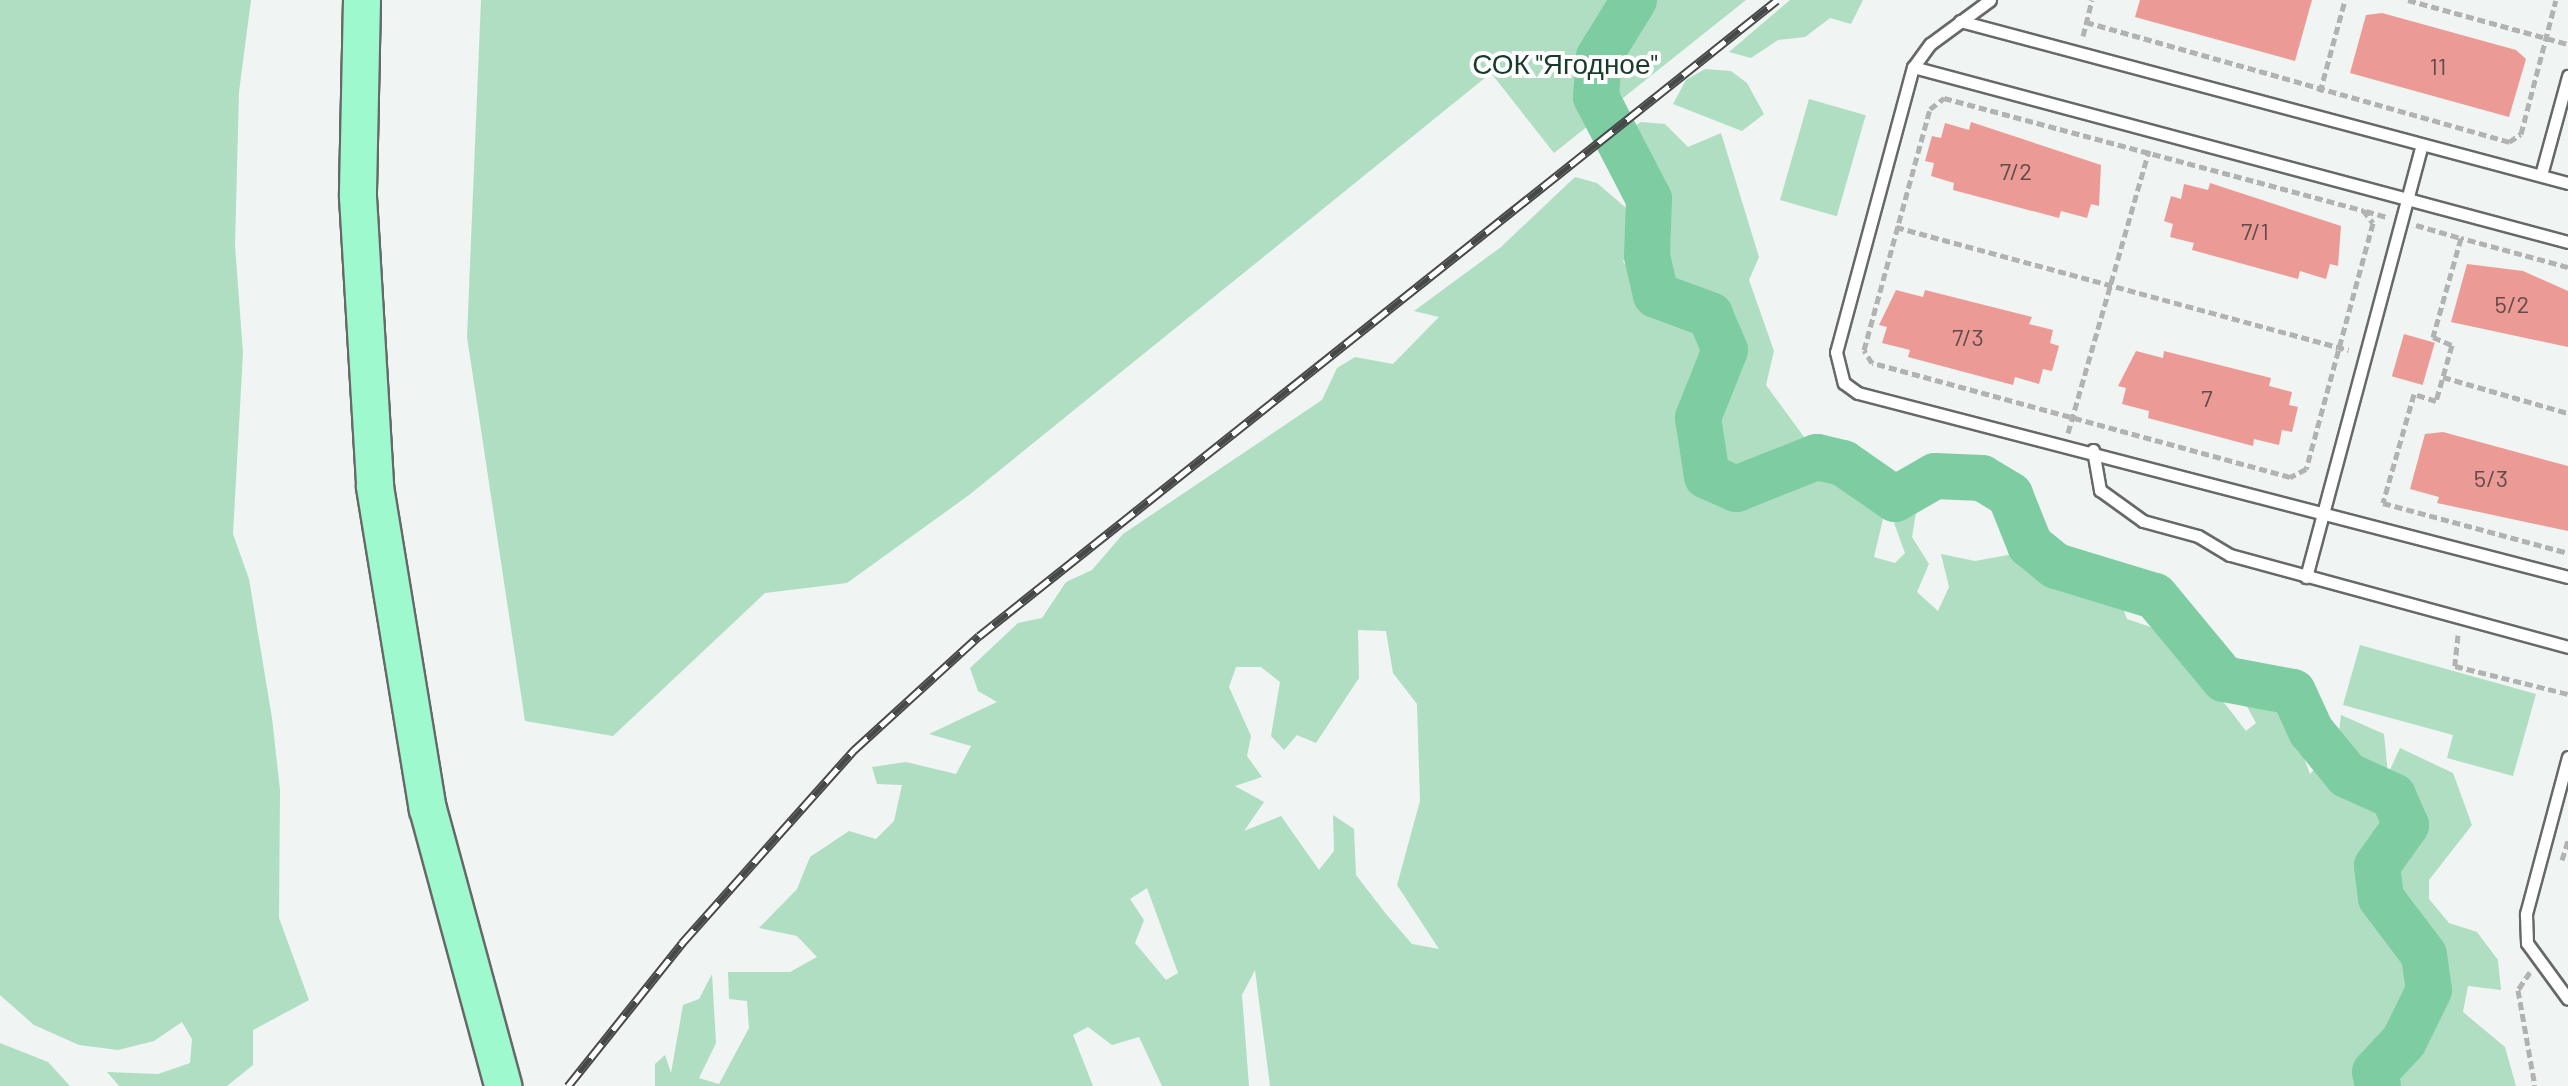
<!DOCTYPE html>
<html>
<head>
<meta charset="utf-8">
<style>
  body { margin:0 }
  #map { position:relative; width:2568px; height:1086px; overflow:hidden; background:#f0f4f2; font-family:Barlow,sans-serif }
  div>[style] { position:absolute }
  .green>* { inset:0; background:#afdec3; transform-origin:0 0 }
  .river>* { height:46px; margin:-23px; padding:0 23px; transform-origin:23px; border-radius:23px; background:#7ecda2 }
  .building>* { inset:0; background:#ec9a96; transform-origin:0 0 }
  .path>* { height:5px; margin-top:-2.5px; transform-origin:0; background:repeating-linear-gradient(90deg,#b0b3b2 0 8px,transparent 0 12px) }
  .roads { filter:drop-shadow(2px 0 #666967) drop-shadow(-2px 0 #666967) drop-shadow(0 2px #666967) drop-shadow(0 -2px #666967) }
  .lane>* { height:11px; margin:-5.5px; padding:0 5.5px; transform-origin:5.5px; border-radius:5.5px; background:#fff }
  .primary>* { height:36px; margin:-18px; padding:0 18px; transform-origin:18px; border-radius:18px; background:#9eface }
  .rail>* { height:9px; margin-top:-4.5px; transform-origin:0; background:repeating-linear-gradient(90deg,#fff 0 18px,#474948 0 36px); box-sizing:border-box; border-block:2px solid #474948 }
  span { translate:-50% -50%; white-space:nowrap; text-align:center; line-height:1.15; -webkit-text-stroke:8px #fff; paint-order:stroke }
  .number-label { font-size:24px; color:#604d4b }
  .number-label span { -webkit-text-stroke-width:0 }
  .park-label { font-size:28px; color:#193c2a }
</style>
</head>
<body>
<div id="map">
  <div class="green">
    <div style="clip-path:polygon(0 0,251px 0,239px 92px,235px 245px,243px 353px,233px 534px,249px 579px,272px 718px,280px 790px,279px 918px,309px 1000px,253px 1030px,253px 1065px,227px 1086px,119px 1086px,107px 1072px,158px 1074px,190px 1063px,192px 1039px,182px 1022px,154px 1041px,118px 1050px,79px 1045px,34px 1025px,0 995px)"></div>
    <div style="clip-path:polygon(481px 0,1746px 0,1554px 153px,1491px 73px,969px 495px,847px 583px,765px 593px,613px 736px,525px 721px,467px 337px)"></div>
    <div style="clip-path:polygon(1790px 0,1863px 0,1851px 24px,1830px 18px,1805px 37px,1778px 40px,1751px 58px,1729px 52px)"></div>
    <div style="clip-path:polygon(1705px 69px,1731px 71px,1747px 83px,1764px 114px,1742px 131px,1673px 104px,1686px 80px)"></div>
    <div style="left:1809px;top:99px;width:59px;height:105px;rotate:16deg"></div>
    <div style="clip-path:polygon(evenodd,1641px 122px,1665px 124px,1688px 147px,1721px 133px,1759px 257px,1749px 280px,1774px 351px,1766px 385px,1826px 467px,1883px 519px,1874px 557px,1895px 563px,1905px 553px,1894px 523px,1919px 494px,1912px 537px,1929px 564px,1917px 592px,1938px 611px,1949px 587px,1941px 554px,1975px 561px,2019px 553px,2047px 573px,2080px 568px,2091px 584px,2116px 589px,2127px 619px,2171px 634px,2246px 731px,2256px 723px,2227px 670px,2250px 667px,2275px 678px,2310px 774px,2338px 742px,2341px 715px,2384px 734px,2388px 774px,2400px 748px,2453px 773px,2472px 825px,2429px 880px,2429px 899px,2449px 923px,2477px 932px,2498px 960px,2501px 990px,2468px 986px,2463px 1012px,2505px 1047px,2516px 1086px,1270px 1086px,1255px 970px,1242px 995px,1249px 1086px,1162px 1086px,1139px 1037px,1112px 1045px,1088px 1027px,1073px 1035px,1093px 1086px,655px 1086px,655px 1064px,665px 1055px,671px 1073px,683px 1005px,699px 999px,712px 974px,716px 1043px,699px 1078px,719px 1084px,749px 1028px,747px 1001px,729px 999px,728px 972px,790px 972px,817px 957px,797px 936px,759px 928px,797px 889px,810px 857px,849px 831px,876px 839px,894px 821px,902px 785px,877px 784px,872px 767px,906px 762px,956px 774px,971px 746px,929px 734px,997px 702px,978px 691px,970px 668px,1018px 623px,1042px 618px,1066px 582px,1092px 570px,1123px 534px,1322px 400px,1337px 368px,1355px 357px,1393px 364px,1439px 317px,1414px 311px,1501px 247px,1575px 177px,1597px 183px,1625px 207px,1632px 235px,1623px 262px,1640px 278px,1660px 265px,1671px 237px,1659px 211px,1626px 191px,1644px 154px,1616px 160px,1616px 137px,1641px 122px,1358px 630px,1386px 631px,1393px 673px,1417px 704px,1420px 801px,1397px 885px,1439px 949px,1412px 944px,1386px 914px,1356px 875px,1354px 829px,1333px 815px,1334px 851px,1319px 870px,1281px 816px,1244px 831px,1264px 802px,1235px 786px,1262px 777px,1247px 756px,1251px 736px,1229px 687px,1236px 667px,1261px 667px,1280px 682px,1271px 736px,1284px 750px,1297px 735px,1316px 743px,1359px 678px,1358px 630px,1641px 122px,1147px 888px,1178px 973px,1166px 980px,1135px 943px,1144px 920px,1130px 899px,1147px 888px)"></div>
    <div style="clip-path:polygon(2360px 645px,2536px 694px,2513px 776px,2447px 758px,2453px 735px,2343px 705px)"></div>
    <div style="clip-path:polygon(0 1043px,48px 1062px,70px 1086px,0 1086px)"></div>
  </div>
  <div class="river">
    <div style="left:1634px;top:0;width:67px;rotate:121.6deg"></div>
    <div style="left:1599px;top:57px;width:40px;rotate:94.3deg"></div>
    <div style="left:1596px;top:97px;width:115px;rotate:62.5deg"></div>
    <div style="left:1649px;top:199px;width:57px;rotate:92deg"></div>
    <div style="left:1647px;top:256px;width:40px;rotate:77deg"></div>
    <div style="left:1656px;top:295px;width:58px;rotate:20.3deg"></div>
    <div style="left:1710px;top:315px;width:38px;rotate:67deg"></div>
    <div style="left:1725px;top:350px;width:73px;rotate:111.7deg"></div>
    <div style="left:1698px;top:418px;width:59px;rotate:81.2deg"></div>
    <div style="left:1707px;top:476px;width:32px;rotate:24deg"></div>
    <div style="left:1736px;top:489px;width:87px;rotate:-21.6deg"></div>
    <div style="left:1817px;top:457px;width:27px;rotate:13deg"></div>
    <div style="left:1843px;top:463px;width:63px;rotate:34.7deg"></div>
    <div style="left:1895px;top:499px;width:46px;rotate:-29.9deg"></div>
    <div style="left:1935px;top:476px;width:47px;rotate:2.4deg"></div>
    <div style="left:1982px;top:478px;width:33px;rotate:31deg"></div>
    <div style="left:2010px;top:495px;width:54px;rotate:68.2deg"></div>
    <div style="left:2030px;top:545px;width:33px;rotate:39deg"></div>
    <div style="left:2056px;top:566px;width:103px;rotate:16.9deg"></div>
    <div style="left:2155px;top:596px;width:108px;rotate:50.3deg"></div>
    <div style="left:2224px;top:679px;width:70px;rotate:10.7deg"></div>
    <div style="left:2293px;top:692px;width:43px;rotate:65.2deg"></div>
    <div style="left:2311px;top:731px;width:57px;rotate:50.7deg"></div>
    <div style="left:2347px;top:775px;width:51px;rotate:24.5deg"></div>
    <div style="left:2393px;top:796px;width:32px;rotate:66deg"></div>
    <div style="left:2406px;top:825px;width:50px;rotate:125.3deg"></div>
    <div style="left:2377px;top:866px;width:32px;rotate:83deg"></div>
    <div style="left:2381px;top:898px;width:71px;rotate:53deg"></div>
    <div style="left:2424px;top:955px;width:35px;rotate:82deg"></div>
    <div style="left:2429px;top:990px;width:57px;rotate:116.1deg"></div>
    <div style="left:2404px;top:1041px;width:42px;rotate:133.1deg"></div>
    <div style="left:2375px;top:1072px;width:14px;rotate:78deg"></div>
  </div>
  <div class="building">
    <div style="clip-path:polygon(2140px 0,2312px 0,2295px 61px,2135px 17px)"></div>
    <div style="clip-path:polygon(2382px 13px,2516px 50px,2526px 59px,2509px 117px,2350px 73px,2366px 15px)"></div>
    <div style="clip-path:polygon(1971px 122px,2101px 165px,2099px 206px,2091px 204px,2087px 218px,2061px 211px,2059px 218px,1953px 190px,1954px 183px,1931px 176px,1934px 163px,1925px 161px,1932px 136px,1941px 138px,1945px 123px,1969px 130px)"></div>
    <div style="clip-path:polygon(2210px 183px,2341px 226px,2338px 266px,2330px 264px,2326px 279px,2300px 271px,2298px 279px,2192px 250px,2194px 243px,2170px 237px,2173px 224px,2164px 221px,2171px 196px,2181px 199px,2184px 184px,2208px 190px)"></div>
    <div style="clip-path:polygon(2467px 264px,2523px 271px,2568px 291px,2568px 347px,2451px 322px)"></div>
    <div style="clip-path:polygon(1896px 290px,1923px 297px,1925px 290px,2032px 317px,2029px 324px,2053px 330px,2050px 343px,2059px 346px,2052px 371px,2043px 369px,2039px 384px,2015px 377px,2013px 385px,1908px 357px,1910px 350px,1882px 343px,1887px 327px,1879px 325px)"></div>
    <div style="left:2404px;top:334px;width:32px;height:44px;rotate:16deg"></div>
    <div style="clip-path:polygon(2136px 351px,2163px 358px,2164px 351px,2271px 378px,2269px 386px,2292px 392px,2289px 405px,2298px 407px,2292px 432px,2282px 430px,2279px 445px,2254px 439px,2253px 446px,2148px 418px,2149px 411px,2122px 404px,2126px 388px,2118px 386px)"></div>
    <div style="clip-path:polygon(2443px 432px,2568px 466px,2568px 531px,2437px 503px,2439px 497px,2410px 489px,2425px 434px)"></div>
  </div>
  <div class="path">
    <div style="left:2408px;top:0;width:166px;rotate:15.4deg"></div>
    <div style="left:2086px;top:22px;width:440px;rotate:15.8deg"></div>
    <div style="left:2509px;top:142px;width:14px;rotate:-34deg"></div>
    <div style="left:2521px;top:134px;width:138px;rotate:-75.4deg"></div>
    <div style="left:2083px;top:36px;width:37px;rotate:-76deg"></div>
    <div style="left:2320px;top:92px;width:95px;rotate:-74.8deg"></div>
    <div style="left:1944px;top:98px;width:434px;rotate:15deg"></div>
    <div style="left:2363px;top:210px;width:16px;rotate:52deg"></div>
    <div style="left:2373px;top:223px;width:255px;rotate:105.2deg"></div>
    <div style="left:2306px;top:469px;width:18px;rotate:153deg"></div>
    <div style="left:2290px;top:477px;width:433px;rotate:-164.7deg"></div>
    <div style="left:1872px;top:363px;width:15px;rotate:-122deg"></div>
    <div style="left:1864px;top:350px;width:250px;rotate:-74.7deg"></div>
    <div style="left:1930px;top:109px;width:18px;rotate:-38deg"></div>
    <div style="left:2366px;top:211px;width:22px;rotate:16deg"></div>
    <div style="left:2416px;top:225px;width:47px;rotate:16.1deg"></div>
    <div style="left:1896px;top:227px;width:469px;rotate:15.2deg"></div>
    <div style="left:2568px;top:267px;width:111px;rotate:-164.8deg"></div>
    <div style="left:2461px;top:238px;width:103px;rotate:105.8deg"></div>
    <div style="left:2433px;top:337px;width:21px;rotate:23deg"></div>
    <div style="left:2452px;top:345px;width:58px;rotate:105.9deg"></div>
    <div style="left:2436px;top:401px;width:23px;rotate:-162deg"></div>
    <div style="left:2414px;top:394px;width:113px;rotate:105.9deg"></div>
    <div style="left:2383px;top:503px;width:192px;rotate:15.1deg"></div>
    <div style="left:2443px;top:377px;width:130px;rotate:16.1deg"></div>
    <div style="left:2068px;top:433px;width:294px;rotate:-74deg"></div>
    <div style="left:2458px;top:635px;width:31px;rotate:96deg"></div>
    <div style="left:2455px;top:666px;width:116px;rotate:13.9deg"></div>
    <div style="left:2562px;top:860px;width:21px;rotate:-73deg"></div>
    <div style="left:2530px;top:972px;width:22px;rotate:124deg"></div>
    <div style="left:2518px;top:990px;width:97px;rotate:80deg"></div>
  </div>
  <div class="roads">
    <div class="lane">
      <div style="left:1990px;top:0;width:74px;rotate:143.7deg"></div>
      <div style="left:1930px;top:44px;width:29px;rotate:126deg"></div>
      <div style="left:1913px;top:67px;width:295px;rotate:105.1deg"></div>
      <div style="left:1836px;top:352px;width:32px;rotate:76deg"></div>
      <div style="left:1844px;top:383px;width:17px;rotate:36deg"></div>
      <div style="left:1858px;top:393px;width:733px;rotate:14.53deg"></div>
      <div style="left:1960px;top:21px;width:629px;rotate:14.92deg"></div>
      <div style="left:1913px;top:67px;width:678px;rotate:14.96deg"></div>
      <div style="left:2541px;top:175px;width:103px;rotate:-74.7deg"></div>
      <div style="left:2093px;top:450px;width:41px;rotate:80.1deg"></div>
      <div style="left:2100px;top:490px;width:53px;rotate:35.8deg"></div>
      <div style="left:2143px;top:521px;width:57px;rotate:15.3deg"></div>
      <div style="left:2198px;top:536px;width:37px;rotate:31deg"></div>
      <div style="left:2230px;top:555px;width:350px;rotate:15.2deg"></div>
      <div style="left:2306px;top:577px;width:447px;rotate:-75deg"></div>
      <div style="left:2568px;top:757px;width:163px;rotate:105deg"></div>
      <div style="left:2526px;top:914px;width:29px;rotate:88deg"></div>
      <div style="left:2527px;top:943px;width:69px;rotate:53.8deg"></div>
    </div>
    <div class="primary">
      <div style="left:362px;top:0;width:197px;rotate:91.2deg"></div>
      <div style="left:358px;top:197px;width:290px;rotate:86.6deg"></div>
      <div style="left:375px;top:487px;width:326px;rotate:80.7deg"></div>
      <div style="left:428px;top:809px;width:287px;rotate:74.8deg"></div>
    </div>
  </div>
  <div class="rail">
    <div style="left:568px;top:1086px;width:183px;rotate:-51.4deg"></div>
    <div style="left:682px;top:943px;width:259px;rotate:-48.3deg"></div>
    <div style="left:854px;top:750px;width:169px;rotate:-42.4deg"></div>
    <div style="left:979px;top:636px;width:1020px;rotate:-38.55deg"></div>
  </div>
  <div class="number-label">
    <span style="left:2438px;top:66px">11</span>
    <span style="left:2016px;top:171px">7/2</span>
    <span style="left:2255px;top:231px">7/1</span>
    <span style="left:2512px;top:304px">5/2</span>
    <span style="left:1968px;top:337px">7/3</span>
    <span style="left:2207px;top:398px">7</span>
    <span style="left:2491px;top:478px">5/3</span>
  </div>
  <div class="park-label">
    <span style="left:1565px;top:63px">СОК "Ягодное"</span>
  </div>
</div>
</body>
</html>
